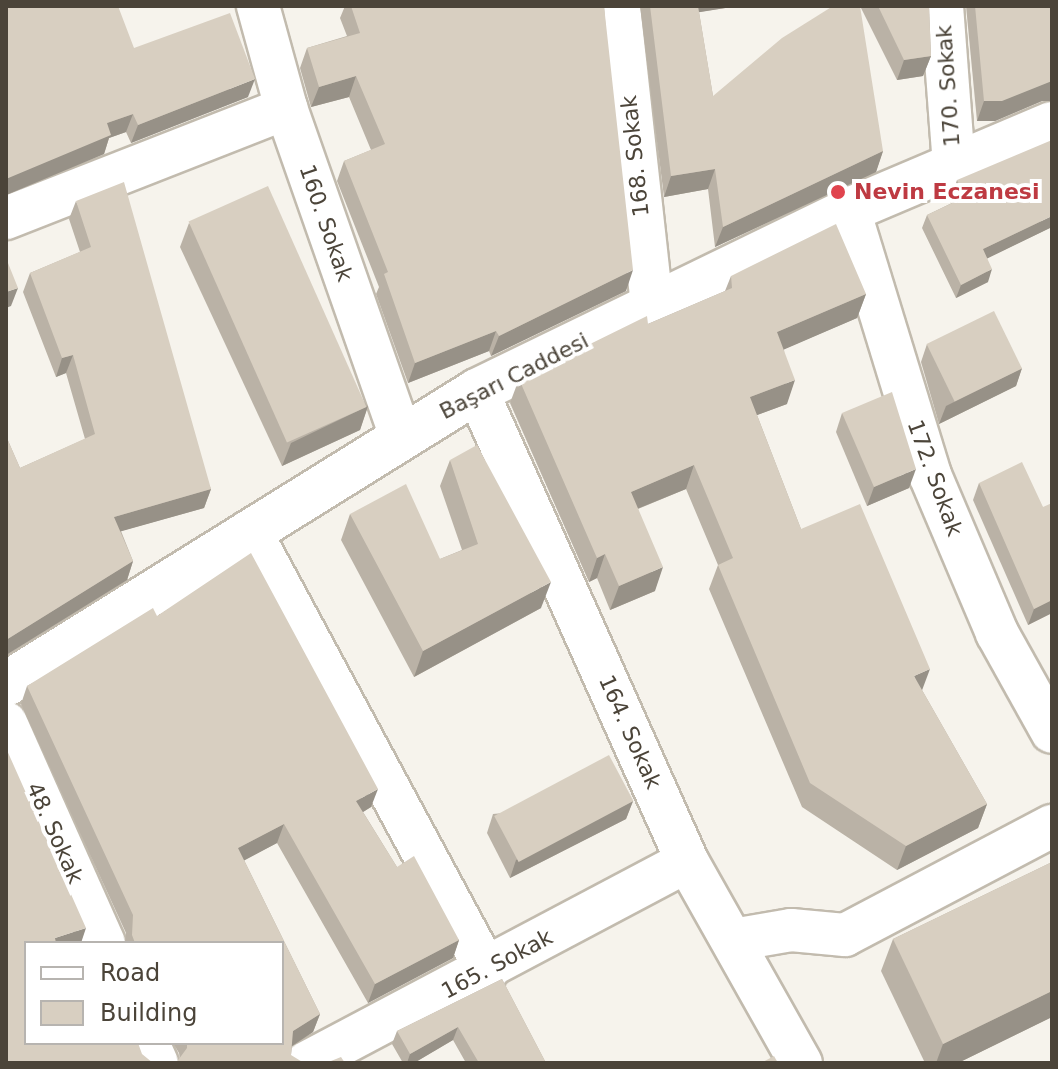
<!DOCTYPE html>
<html>
<head>
<meta charset="utf-8">
<style>
  body { margin:0 }
  #map { position:relative; width:1058px; height:1069px; overflow:hidden; background:#f6f3ec; font-family:"DejaVu Sans",sans-serif }
  div>[style] { position:absolute }
  .roads { filter:drop-shadow(2px 0 #c2bbae) drop-shadow(-2px 0 #c2bbae) drop-shadow(0 2px #c2bbae) drop-shadow(0 -2px #c2bbae) }
  .minor>* { height:42px; margin:-21px; padding:0 21px; transform-origin:21px; border-radius:21px; background:#fff }
  .tertiary>* { height:44px; margin:-22px; padding:0 22px; transform-origin:22px; border-radius:22px; background:#fff }
  .wall>* { inset:0; background:#bab2a6 }
  .shaded-wall>* { inset:0; background:#979187 }
  .building>* { inset:0; background:#d8cfc1; transform-origin:0 0 }
  .dots>* { width:22px; height:22px; translate:-50% -50%; box-sizing:border-box; border:4px solid #fff; border-radius:50% }
  span { translate:-50% -50%; white-space:nowrap; text-align:center; line-height:1.15; -webkit-text-stroke:8px #fff; paint-order:stroke }
  .street-label { font-size:22px; color:#4b4439 }
  .health-label { font-size:22px; color:#be3a42; font-weight:700 }
  .left { translate:0 -50%; text-align:left }
  .frame { position:absolute; inset:0; border:8px solid #4b4439; pointer-events:none }
  .legend { position:absolute; left:24px; top:941px; width:260px; height:104px; box-sizing:border-box; background:#fff; border:2px solid #b7b4b0; margin:0; padding:10px 14px; list-style:none; font-size:24px; color:#4b4439 }
  .legend li { display:flex; align-items:center; gap:16px; height:40px }
  .legend b { width:40px; border:2px solid #b7b4b0 }
</style>
</head>
<body>
<div id="map">
  <div class="roads">
    <div class="minor">
      <div style="left:258px;top:6px;width:106px;rotate:74.6deg"></div>
      <div style="left:286px;top:108px;width:349px;rotate:70.7deg"></div>
      <div style="left:619px;top:6px;width:303px;rotate:83.7deg"></div>
      <div style="left:942px;top:6px;width:159px;rotate:85.7deg"></div>
      <div style="left:849px;top:210px;width:277px;rotate:73deg"></div>
      <div style="left:930px;top:475px;width:172px;rotate:67deg"></div>
      <div style="left:997px;top:633px;width:113px;rotate:60.9deg"></div>
      <div style="left:6px;top:218px;width:301px;rotate:-21.4deg"></div>
      <div style="left:477px;top:391px;width:515px;rotate:65.92deg"></div>
      <div style="left:687px;top:861px;width:232px;rotate:60.6deg"></div>
      <div style="left:250px;top:531px;width:500px;rotate:61.7deg"></div>
      <div style="left:6px;top:723px;width:241px;rotate:66deg"></div>
      <div style="left:733px;top:940px;width:59px;rotate:-9.8deg"></div>
      <div style="left:791px;top:930px;width:54px;rotate:5.3deg"></div>
      <div style="left:845px;top:935px;width:234px;rotate:-27.8deg"></div>
      <div style="left:148px;top:1043px;width:22px;rotate:66deg"></div>
      <div style="left:306px;top:1063px;width:431px;rotate:-27.9deg"></div>
    </div>
    <div class="tertiary">
      <div style="left:6px;top:684px;width:555px;rotate:-31.88deg"></div>
      <div style="left:477px;top:391px;width:414px;rotate:-25.9deg"></div>
      <div style="left:849px;top:210px;width:220px;rotate:-23deg"></div>
    </div>
  </div>
  <div class="wall">
    <div style="clip-path:polygon(6px 6px,134px 48px,248px 97px,131px 143px,126px 132px,109px 138px,104px 154px,6px 195px)"></div>
    <div style="clip-path:polygon(345px 6px,604px 6px,626px 291px,491px 356px,489px 351px,408px 383px,376px 294px,379px 287px,337px 181px,344px 161px,371px 150px,349px 97px,311px 107px,300px 68px,307px 48px,347px 36px,340px 18px)"></div>
    <div style="clip-path:polygon(640px 6px,738px 6px,699px 12px,713px 96px,883px 151px,876px 172px,715px 247px,708px 189px,664px 197px)"></div>
    <div style="clip-path:polygon(860px 6px,929px 6px,931px 56px,923px 76px,897px 80px)"></div>
    <div style="clip-path:polygon(966px 6px,1052px 6px,1042px 101px,995px 121px,977px 121px)"></div>
    <div style="clip-path:polygon(957px 180px,1052px 227px,987px 258px,988px 282px,956px 298px,922px 228px,927px 215px,956px 201px,952px 193px)"></div>
    <div style="clip-path:polygon(76px 201px,211px 489px,204px 508px,121px 531px,133px 561px,127px 580px,6px 655px,6px 436px,20px 468px,85px 439px,66px 373px,56px 377px,23px 292px,30px 273px,80px 252px,69px 219px)"></div>
    <div style="clip-path:polygon(189px 223px,368px 406px,360px 430px,282px 466px,180px 247px)"></div>
    <div style="clip-path:polygon(731px 276px,866px 294px,857px 318px,784px 349px,787px 404px,757px 415px,801px 529px,922px 690px,987px 804px,978px 828px,897px 870px,802px 807px,709px 589px,718px 565px,686px 489px,638px 509px,655px 591px,610px 610px,597px 578px,589px 582px,510px 403px,519px 379px,725px 291px)"></div>
    <div style="clip-path:polygon(927px 344px,1022px 368px,1016px 386px,939px 424px,921px 362px)"></div>
    <div style="clip-path:polygon(842px 413px,909px 488px,867px 506px,836px 432px)"></div>
    <div style="clip-path:polygon(450px 460px,541px 608px,414px 677px,341px 540px,350px 514px,440px 559px,462px 550px,440px 486px)"></div>
    <div style="clip-path:polygon(979px 483px,1043px 507px,1052px 613px,1028px 625px,973px 500px)"></div>
    <div style="clip-path:polygon(157px 616px,371px 807px,363px 812px,397px 867px,459px 940px,453px 958px,368px 1003px,277px 843px,244px 860px,320px 1014px,313px 1032px,292px 1046px,291px 1055px,180px 1059px,179px 1053px,173px 1043px,282px 1043px,282px 943px,125px 943px,126px 933px,21px 704px,27px 686px)"></div>
    <div style="clip-path:polygon(633px 801px,626px 819px,510px 878px,487px 833px,493px 814px)"></div>
    <div style="clip-path:polygon(1052px 862px,1052px 1017px,958px 1063px,925px 1063px,881px 971px,893px 939px)"></div>
    <div style="clip-path:polygon(502px 979px,546px 1063px,466px 1063px,453px 1040px,414px 1063px,403px 1063px,392px 1044px,397px 1031px)"></div>
  </div>
  <div class="shaded-wall">
    <div style="clip-path:polygon(691px 6px,738px 6px,688px 14px)"></div>
    <div style="clip-path:polygon(931px 56px,923px 76px,897px 80px,904px 60px)"></div>
    <div style="clip-path:polygon(356px 76px,349px 97px,311px 107px,319px 87px)"></div>
    <div style="clip-path:polygon(255px 79px,248px 97px,131px 143px,138px 125px)"></div>
    <div style="clip-path:polygon(1050px 81px,1052px 81px,1052px 101px,1042px 101px,995px 121px,977px 121px,984px 101px)"></div>
    <div style="clip-path:polygon(133px 114px,126px 132px,109px 138px,104px 154px,6px 195px,6px 179px,107px 123px)"></div>
    <div style="clip-path:polygon(883px 151px,876px 172px,715px 247px,723px 227px)"></div>
    <div style="clip-path:polygon(715px 169px,708px 189px,664px 197px,671px 176px)"></div>
    <div style="clip-path:polygon(1052px 216px,1052px 227px,978px 263px,983px 249px)"></div>
    <div style="clip-path:polygon(992px 269px,988px 282px,956px 298px,961px 285px)"></div>
    <div style="clip-path:polygon(633px 270px,626px 291px,491px 356px,499px 336px)"></div>
    <div style="clip-path:polygon(18px 288px,11px 306px,6px 308px,6px 292px)"></div>
    <div style="clip-path:polygon(866px 294px,857px 318px,769px 356px,777px 332px)"></div>
    <div style="clip-path:polygon(496px 331px,489px 351px,408px 383px,415px 363px)"></div>
    <div style="clip-path:polygon(73px 355px,66px 373px,56px 377px,62px 358px)"></div>
    <div style="clip-path:polygon(1022px 368px,1016px 386px,939px 424px,946px 406px)"></div>
    <div style="clip-path:polygon(795px 380px,787px 404px,741px 421px,750px 397px)"></div>
    <div style="clip-path:polygon(368px 406px,360px 430px,282px 466px,291px 443px)"></div>
    <div style="clip-path:polygon(694px 465px,686px 489px,622px 515px,631px 492px)"></div>
    <div style="clip-path:polygon(916px 469px,909px 488px,867px 506px,874px 487px)"></div>
    <div style="clip-path:polygon(211px 489px,204px 508px,108px 535px,114px 517px)"></div>
    <div style="clip-path:polygon(605px 554px,597px 578px,589px 582px,597px 558px)"></div>
    <div style="clip-path:polygon(133px 561px,127px 580px,6px 655px,6px 640px)"></div>
    <div style="clip-path:polygon(663px 567px,655px 591px,610px 610px,619px 586px)"></div>
    <div style="clip-path:polygon(551px 582px,541px 608px,414px 677px,423px 651px)"></div>
    <div style="clip-path:polygon(1052px 600px,1052px 613px,1028px 625px,1034px 609px)"></div>
    <div style="clip-path:polygon(930px 669px,921px 693px,914px 676px)"></div>
    <div style="clip-path:polygon(378px 789px,371px 807px,350px 820px,356px 801px)"></div>
    <div style="clip-path:polygon(633px 801px,626px 819px,510px 878px,516px 860px)"></div>
    <div style="clip-path:polygon(987px 804px,978px 828px,897px 870px,906px 846px)"></div>
    <div style="clip-path:polygon(284px 824px,277px 843px,232px 867px,238px 848px)"></div>
    <div style="clip-path:polygon(86px 928px,81px 943px,53px 943px,55px 938px)"></div>
    <div style="clip-path:polygon(459px 940px,453px 958px,368px 1003px,375px 984px)"></div>
    <div style="clip-path:polygon(1052px 991px,1052px 1017px,958px 1063px,936px 1063px,943px 1044px)"></div>
    <div style="clip-path:polygon(320px 1014px,313px 1032px,286px 1050px,293px 1031px)"></div>
    <div style="clip-path:polygon(458px 1027px,453px 1040px,414px 1063px,407px 1063px,410px 1054px)"></div>
  </div>
  <div class="building">
    <div style="clip-path:polygon(6px 6px,118px 6px,134px 48px,230px 13px,255px 79px,138px 125px,133px 114px,107px 123px,111px 135px,6px 179px)"></div>
    <div style="clip-path:polygon(351px 6px,604px 6px,633px 270px,499px 336px,496px 331px,415px 363px,384px 274px,388px 272px,344px 161px,385px 144px,356px 76px,319px 87px,307px 48px,360px 33px)"></div>
    <div style="clip-path:polygon(650px 6px,698px 6px,713px 96px,782px 38px,833px 6px,860px 6px,883px 151px,723px 227px,715px 169px,671px 176px)"></div>
    <div style="clip-path:polygon(878px 6px,929px 6px,931px 56px,904px 60px)"></div>
    <div style="clip-path:polygon(975px 6px,1052px 6px,1052px 81px,1002px 101px,984px 101px)"></div>
    <div style="clip-path:polygon(1052px 140px,1052px 216px,983px 249px,992px 269px,961px 285px,927px 215px,965px 197px,957px 180px)"></div>
    <div style="clip-path:polygon(124px 182px,211px 489px,114px 517px,133px 561px,6px 640px,6px 436px,20px 468px,95px 434px,73px 355px,62px 358px,30px 273px,91px 247px,76px 201px)"></div>
    <div style="left:268px;top:186px;width:242px;height:87px;rotate:66deg"></div>
    <div style="clip-path:polygon(836px 224px,866px 294px,777px 332px,795px 380px,750px 397px,801px 529px,860px 504px,930px 669px,914px 676px,987px 804px,906px 846px,810px 783px,718px 565px,733px 558px,694px 465px,631px 492px,663px 567px,619px 586px,605px 554px,597px 558px,519px 379px,647px 316px,648px 324px,732px 288px,731px 276px)"></div>
    <div style="clip-path:polygon(6px 258px,18px 288px,6px 292px)"></div>
    <div style="left:994px;top:311px;width:64px;height:75px;rotate:64deg"></div>
    <div style="clip-path:polygon(892px 392px,916px 469px,874px 487px,842px 413px)"></div>
    <div style="clip-path:polygon(477px 445px,551px 582px,423px 651px,350px 514px,406px 484px,440px 559px,478px 544px,450px 460px)"></div>
    <div style="clip-path:polygon(1022px 462px,1043px 507px,1052px 503px,1052px 600px,1034px 609px,979px 483px)"></div>
    <div style="clip-path:polygon(251px 553px,378px 789px,356px 801px,397px 867px,414px 856px,459px 940px,375px 984px,284px 824px,238px 848px,320px 1014px,293px 1031px,291px 1055px,304px 1063px,176px 1063px,187px 1048px,187px 1043px,282px 1043px,282px 943px,135px 943px,132px 935px,133px 915px,27px 686px,153px 608px,157px 616px)"></div>
    <div style="clip-path:polygon(6px 748px,86px 928px,55px 938px,56px 943px,26px 943px,26px 1043px,138px 1043px,142px 1054px,153px 1063px,6px 1063px)"></div>
    <div style="left:609px;top:755px;width:52px;height:130px;rotate:62deg"></div>
    <div style="clip-path:polygon(1052px 862px,1052px 991px,943px 1044px,893px 939px)"></div>
    <div style="clip-path:polygon(502px 979px,546px 1063px,479px 1063px,458px 1027px,410px 1054px,397px 1031px)"></div>
    <div style="clip-path:polygon(774px 1056px,778px 1063px,761px 1063px)"></div>
    <div style="clip-path:polygon(341px 1057px,345px 1063px,326px 1063px)"></div>
  </div>
  <div class="dots">
    <div style="left:838px;top:192px;background:#e0444e"></div>
  </div>
  <div class="street-label">
    <span style="left:948px;top:86px;rotate:-94deg">170. Sokak</span>
    <span style="left:635px;top:156px;rotate:-96deg">168. Sokak</span>
    <span style="left:326px;top:223px;rotate:71deg">160. Sokak</span>
    <span style="left:514px;top:376px;rotate:-27deg">Başarı Caddesi</span>
    <span style="left:935px;top:478px;rotate:70deg">172. Sokak</span>
    <span style="left:630px;top:732px;rotate:66deg">164. Sokak</span>
    <span style="left:55px;top:833px;rotate:66deg">48. Sokak</span>
    <span style="left:497px;top:964px;rotate:-28deg">165. Sokak</span>
  </div>
  <div class="health-label">
    <span class="left" style="left:854px;top:192px">Nevin Eczanesi</span>
  </div>
  <div class="frame"></div>
  <ul class="legend">
  <li><b style="height:10px;background:#fff"></b>Road</li>
  <li><b style="height:22px;background:#d8cfc1"></b>Building</li>
  </ul>
</div>
</body>
</html>
